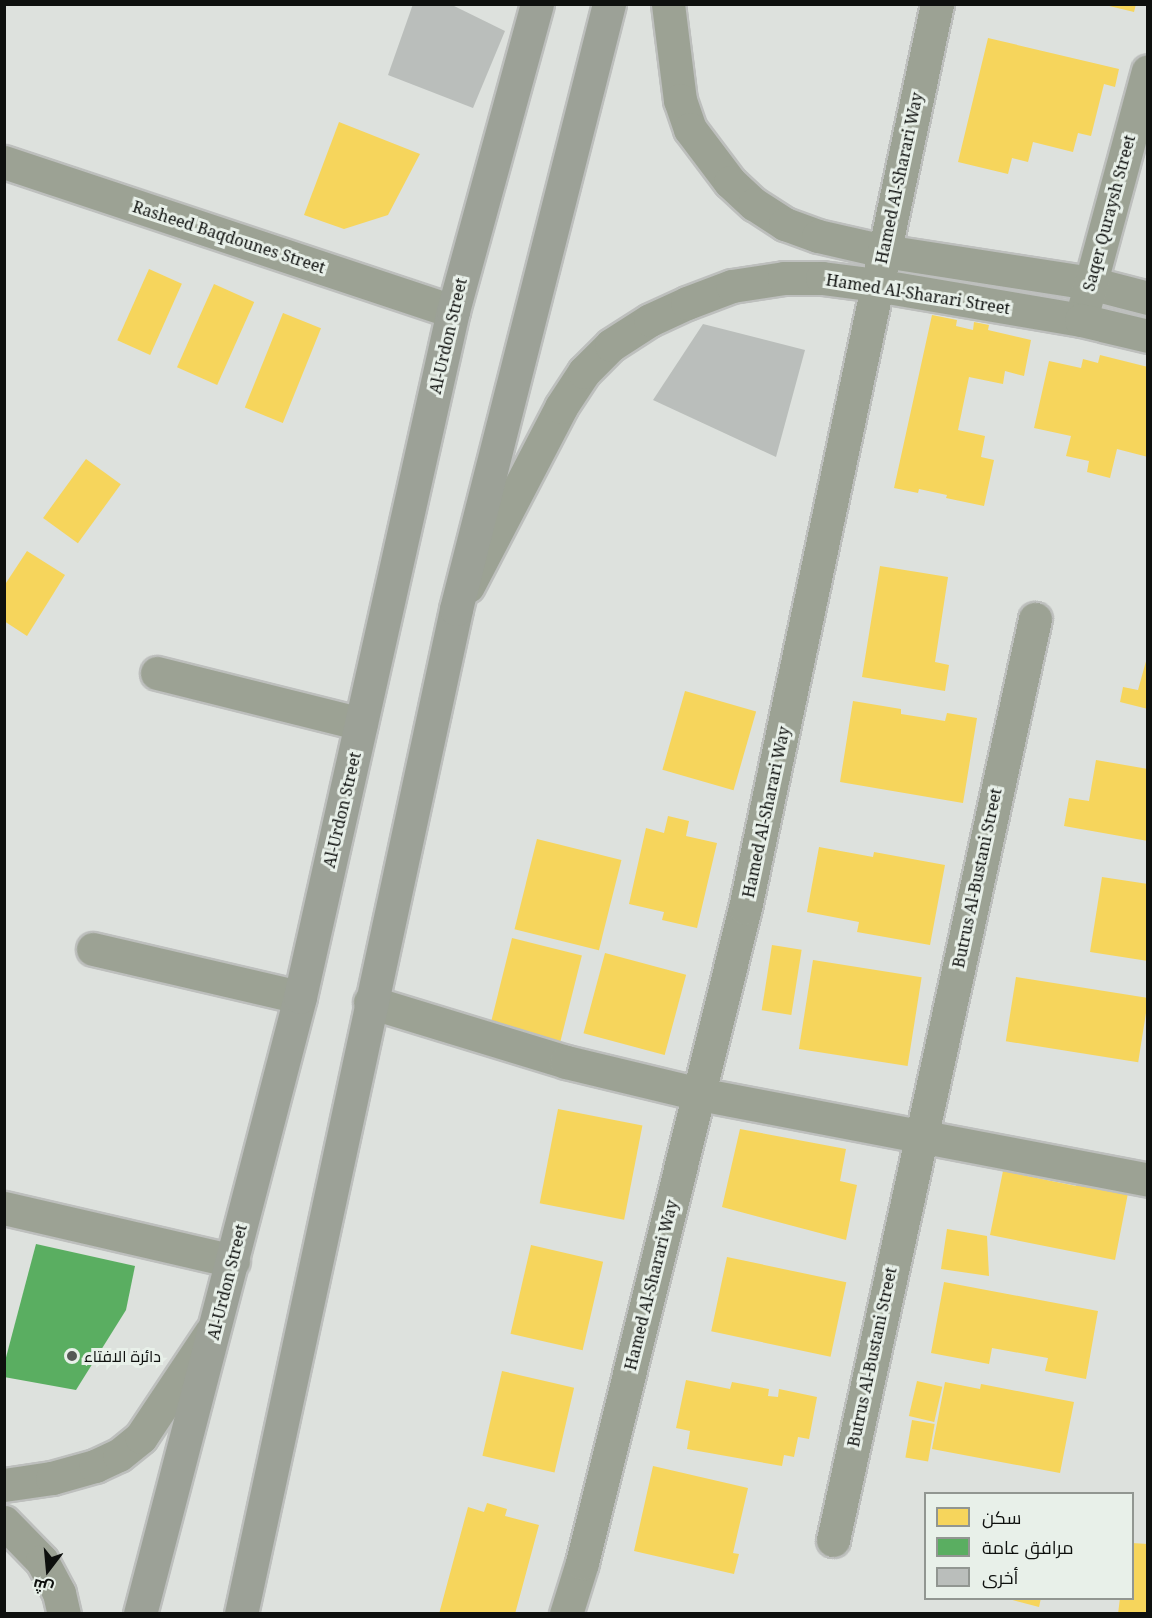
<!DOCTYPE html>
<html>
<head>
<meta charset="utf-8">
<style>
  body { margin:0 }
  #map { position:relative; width:1152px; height:1618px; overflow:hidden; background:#dde1dd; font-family:"Noto Serif",Cairo,serif }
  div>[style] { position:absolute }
  .homes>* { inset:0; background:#f6d55c; transform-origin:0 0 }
  .public>* { inset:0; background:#5aae61 }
  .building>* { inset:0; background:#babebb }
  .roads { filter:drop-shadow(2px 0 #bdbfbd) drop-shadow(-2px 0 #bdbfbd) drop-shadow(0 2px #bdbfbd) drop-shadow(0 -2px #bdbfbd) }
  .minor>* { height:33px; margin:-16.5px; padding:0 16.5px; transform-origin:16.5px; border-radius:16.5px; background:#9ca294 }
  .highway>* { height:33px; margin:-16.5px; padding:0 16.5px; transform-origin:16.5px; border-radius:16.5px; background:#9ca197 }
  .dots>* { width:16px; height:16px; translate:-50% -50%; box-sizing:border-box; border:3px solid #e8f0e9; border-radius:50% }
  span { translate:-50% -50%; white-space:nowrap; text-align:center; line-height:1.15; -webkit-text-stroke:6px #e8f0e9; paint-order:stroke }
  .street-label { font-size:16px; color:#0e100e }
  .poi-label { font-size:16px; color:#0e100e }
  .left { translate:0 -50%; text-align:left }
  .frame { position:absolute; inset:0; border:6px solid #0e100e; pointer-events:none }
  .legend { position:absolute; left:924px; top:1492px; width:210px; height:108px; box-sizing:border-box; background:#e8f0e9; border:2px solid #919691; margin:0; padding:8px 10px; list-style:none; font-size:18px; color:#0e100e }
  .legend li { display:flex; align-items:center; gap:12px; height:30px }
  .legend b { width:30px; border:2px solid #919691 }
  .north { position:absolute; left:18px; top:1540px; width:60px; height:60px; -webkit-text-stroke:4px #e8f0e9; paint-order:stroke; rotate:196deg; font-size:16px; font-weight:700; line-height:24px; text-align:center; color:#0e100e }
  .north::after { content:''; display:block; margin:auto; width:21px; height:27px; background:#0e100e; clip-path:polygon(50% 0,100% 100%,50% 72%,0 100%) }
</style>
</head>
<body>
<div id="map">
  <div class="homes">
    <div style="clip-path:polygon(1101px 4px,1136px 4px,1134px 12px)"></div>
    <div style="clip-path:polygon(988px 38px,1119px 69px,1115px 87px,1104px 84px,1091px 136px,1078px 133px,1073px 152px,1033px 142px,1028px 162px,1012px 158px,1008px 174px,958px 162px)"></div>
    <div style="clip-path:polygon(339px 122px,420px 154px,388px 215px,344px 229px,304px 215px)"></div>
    <div style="left:149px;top:269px;width:36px;height:78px;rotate:24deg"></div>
    <div style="left:214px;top:284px;width:44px;height:91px;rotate:24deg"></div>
    <div style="left:283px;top:313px;width:41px;height:102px;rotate:22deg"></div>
    <div style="clip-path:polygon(932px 315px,957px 320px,956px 326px,973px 330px,974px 322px,989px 325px,988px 330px,1031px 340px,1024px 376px,1005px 371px,1003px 384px,969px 377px,958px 430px,985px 436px,981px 457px,994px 460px,984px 506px,946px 498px,947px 495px,919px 489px,918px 493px,894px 488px)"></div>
    <div style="clip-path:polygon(1100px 355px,1148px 367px,1148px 457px,1117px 449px,1110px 478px,1087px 472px,1089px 461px,1066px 456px,1071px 436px,1034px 428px,1049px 361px,1081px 368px,1083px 359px,1098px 363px)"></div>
    <div style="left:86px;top:459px;width:43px;height:73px;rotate:36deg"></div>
    <div style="clip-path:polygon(27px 551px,65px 575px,27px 636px,4px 621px,4px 586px)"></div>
    <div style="clip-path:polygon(880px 566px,948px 577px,935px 662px,949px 665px,945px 691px,862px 677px)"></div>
    <div style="clip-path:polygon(1148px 654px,1148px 709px,1120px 702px,1123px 687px,1138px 690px)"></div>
    <div style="left:685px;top:691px;width:74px;height:82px;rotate:16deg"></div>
    <div style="clip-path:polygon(853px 701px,901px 709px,901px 714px,945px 721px,947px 713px,977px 718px,963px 803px,840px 782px)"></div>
    <div style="clip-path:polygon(1096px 760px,1148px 769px,1148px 841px,1064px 826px,1069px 798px,1089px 801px)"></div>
    <div style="clip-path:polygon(668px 816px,689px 821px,686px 836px,717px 843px,697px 928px,662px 920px,664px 912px,629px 904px,646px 828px,664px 833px)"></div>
    <div style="left:537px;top:839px;width:87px;height:93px;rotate:14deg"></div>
    <div style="clip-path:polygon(819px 847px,873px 857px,874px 852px,945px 865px,930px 945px,857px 932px,859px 922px,807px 912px)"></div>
    <div style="clip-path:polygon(1102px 877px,1148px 884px,1148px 961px,1090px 952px)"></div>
    <div style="left:512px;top:938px;width:72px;height:97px;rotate:14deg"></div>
    <div style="left:772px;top:945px;width:30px;height:66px;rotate:9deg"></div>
    <div style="left:605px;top:953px;width:84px;height:83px;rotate:15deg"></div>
    <div style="left:813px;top:960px;width:110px;height:90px;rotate:9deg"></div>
    <div style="left:1016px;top:977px;width:134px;height:65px;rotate:9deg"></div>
    <div style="left:558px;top:1109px;width:86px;height:96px;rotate:11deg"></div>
    <div style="clip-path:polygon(740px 1129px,846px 1149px,840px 1181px,857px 1185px,846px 1240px,722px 1207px)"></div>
    <div style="clip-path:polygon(1003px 1171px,1076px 1186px,1078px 1179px,1129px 1188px,1115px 1260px,990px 1235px)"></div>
    <div style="clip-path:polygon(947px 1229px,987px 1236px,989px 1276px,941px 1269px)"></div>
    <div style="left:531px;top:1245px;width:74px;height:91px;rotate:13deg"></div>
    <div style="left:727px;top:1257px;width:122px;height:76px;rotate:12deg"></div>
    <div style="clip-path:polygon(944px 1282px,1098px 1311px,1086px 1379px,1045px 1371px,1048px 1358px,992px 1348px,989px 1364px,931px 1353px)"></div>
    <div style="left:502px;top:1371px;width:74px;height:87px;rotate:13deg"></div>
    <div style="clip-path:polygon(686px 1380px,730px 1389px,732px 1382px,769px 1389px,768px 1396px,778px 1397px,779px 1389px,817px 1397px,809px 1439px,798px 1437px,794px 1457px,784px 1455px,782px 1466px,687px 1449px,690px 1431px,676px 1428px)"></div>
    <div style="left:917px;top:1381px;width:26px;height:36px;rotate:13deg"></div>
    <div style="clip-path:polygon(945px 1382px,980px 1389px,981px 1384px,1074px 1402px,1060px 1473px,932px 1449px)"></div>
    <div style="left:912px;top:1420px;width:23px;height:38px;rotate:10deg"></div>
    <div style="clip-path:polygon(653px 1466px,748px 1488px,733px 1553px,739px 1554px,734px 1574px,634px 1551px)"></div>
    <div style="clip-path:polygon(487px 1503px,507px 1509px,505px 1516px,539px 1525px,515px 1614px,439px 1614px,468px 1507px,484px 1512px)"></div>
    <div style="clip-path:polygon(1132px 1543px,1148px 1544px,1148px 1614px,1118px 1614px,1120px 1598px,1132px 1598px)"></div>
    <div style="clip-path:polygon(1005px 1598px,1041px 1598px,1039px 1607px)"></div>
  </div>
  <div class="public">
    <div style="clip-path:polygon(36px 1244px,135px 1266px,126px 1310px,76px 1390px,4px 1377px,4px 1365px)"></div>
  </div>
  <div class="building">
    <div style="clip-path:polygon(413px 4px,450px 4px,505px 31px,473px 108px,388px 75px)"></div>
    <div style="clip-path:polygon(703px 324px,805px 350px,776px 457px,653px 400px)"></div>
  </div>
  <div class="roads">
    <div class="minor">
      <div style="left:668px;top:4px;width:97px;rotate:82.9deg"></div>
      <div style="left:680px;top:100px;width:31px;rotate:71deg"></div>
      <div style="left:690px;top:129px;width:66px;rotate:53deg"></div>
      <div style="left:730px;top:182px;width:33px;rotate:43deg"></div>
      <div style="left:754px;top:204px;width:37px;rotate:33deg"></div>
      <div style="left:785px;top:224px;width:35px;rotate:20deg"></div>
      <div style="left:818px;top:236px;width:68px;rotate:12.8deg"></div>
      <div style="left:884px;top:251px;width:208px;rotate:8.8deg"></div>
      <div style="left:1090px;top:283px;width:60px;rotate:14.5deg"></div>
      <div style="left:4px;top:162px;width:473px;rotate:18.4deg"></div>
      <div style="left:1085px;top:304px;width:241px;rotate:-74.9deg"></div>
      <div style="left:468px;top:586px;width:202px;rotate:-62.5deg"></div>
      <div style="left:561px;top:407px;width:42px;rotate:-56.7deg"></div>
      <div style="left:584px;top:372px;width:38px;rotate:-45deg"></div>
      <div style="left:611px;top:345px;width:46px;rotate:-32.7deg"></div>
      <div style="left:650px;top:320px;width:41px;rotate:-24.7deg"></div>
      <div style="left:687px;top:303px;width:48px;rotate:-20.7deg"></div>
      <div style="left:732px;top:286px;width:53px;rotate:-8.7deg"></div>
      <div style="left:784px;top:278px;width:38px"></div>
      <div style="left:822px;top:278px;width:54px;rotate:7.4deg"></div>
      <div style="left:876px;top:285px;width:208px;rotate:9.7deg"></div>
      <div style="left:1081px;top:320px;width:69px;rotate:13.4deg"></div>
      <div style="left:157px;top:673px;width:210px;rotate:14deg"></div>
      <div style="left:93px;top:949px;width:212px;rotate:13.1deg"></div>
      <div style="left:370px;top:1002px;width:205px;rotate:17deg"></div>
      <div style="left:566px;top:1062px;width:137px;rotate:13.5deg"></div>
      <div style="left:699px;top:1094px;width:457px;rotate:10.8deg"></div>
      <div style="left:4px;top:1208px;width:235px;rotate:13deg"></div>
      <div style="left:4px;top:1485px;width:49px;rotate:-8.3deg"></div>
      <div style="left:52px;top:1478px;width:45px;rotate:-15.6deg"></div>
      <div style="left:95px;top:1466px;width:26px;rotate:-25deg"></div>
      <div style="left:119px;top:1455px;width:28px;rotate:-39deg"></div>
      <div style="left:141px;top:1437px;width:126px;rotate:-56.3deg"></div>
      <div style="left:4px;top:1522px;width:54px;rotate:45.7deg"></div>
      <div style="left:42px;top:1561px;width:36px;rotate:62deg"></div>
      <div style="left:59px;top:1593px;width:22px;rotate:77deg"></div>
      <div style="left:833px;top:1540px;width:943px;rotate:-77.63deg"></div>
      <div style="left:566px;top:1614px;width:53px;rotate:-72.6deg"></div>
      <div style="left:582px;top:1563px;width:675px;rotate:-76.03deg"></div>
      <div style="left:745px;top:908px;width:924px;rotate:-78.01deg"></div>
    </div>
    <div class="highway">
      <div style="left:140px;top:1614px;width:637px;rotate:-75.46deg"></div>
      <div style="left:300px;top:997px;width:703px;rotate:-77.43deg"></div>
      <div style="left:453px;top:311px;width:318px;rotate:-74.7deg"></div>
      <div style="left:241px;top:1614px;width:1028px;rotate:-77.92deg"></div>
      <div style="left:456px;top:609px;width:624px;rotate:-75.81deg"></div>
    </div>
  </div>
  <div class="dots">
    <div style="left:72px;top:1356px;background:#565956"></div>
  </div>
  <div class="street-label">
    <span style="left:899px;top:178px;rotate:-78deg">Hamed Al-Sharari Way</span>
    <span style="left:1109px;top:213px;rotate:-75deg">Saqer Quraysh Street</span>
    <span style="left:229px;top:237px;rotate:18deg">Rasheed Baqdounes Street</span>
    <span style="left:918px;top:294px;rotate:9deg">Hamed Al-Sharari Street</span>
    <span style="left:448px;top:336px;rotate:-77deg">Al-Urdon Street</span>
    <span style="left:342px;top:810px;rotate:-77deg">Al-Urdon Street</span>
    <span style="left:766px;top:812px;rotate:-78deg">Hamed Al-Sharari Way</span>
    <span style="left:977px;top:878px;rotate:-78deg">Butrus Al-Bustani Street</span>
    <span style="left:227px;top:1282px;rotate:-76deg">Al-Urdon Street</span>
    <span style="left:651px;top:1285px;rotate:-76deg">Hamed Al-Sharari Way</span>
    <span style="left:872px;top:1357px;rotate:-78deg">Butrus Al-Bustani Street</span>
  </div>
  <div class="poi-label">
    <span class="left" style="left:84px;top:1356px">دائرة الافتاء</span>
  </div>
  <div class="frame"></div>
  <ul class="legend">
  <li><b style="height:16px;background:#f6d55c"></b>سكن</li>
  <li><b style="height:16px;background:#5aae61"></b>مرافق عامة</li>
  <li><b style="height:16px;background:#babebb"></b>أخرى</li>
  </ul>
  <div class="north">ش</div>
</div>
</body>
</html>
